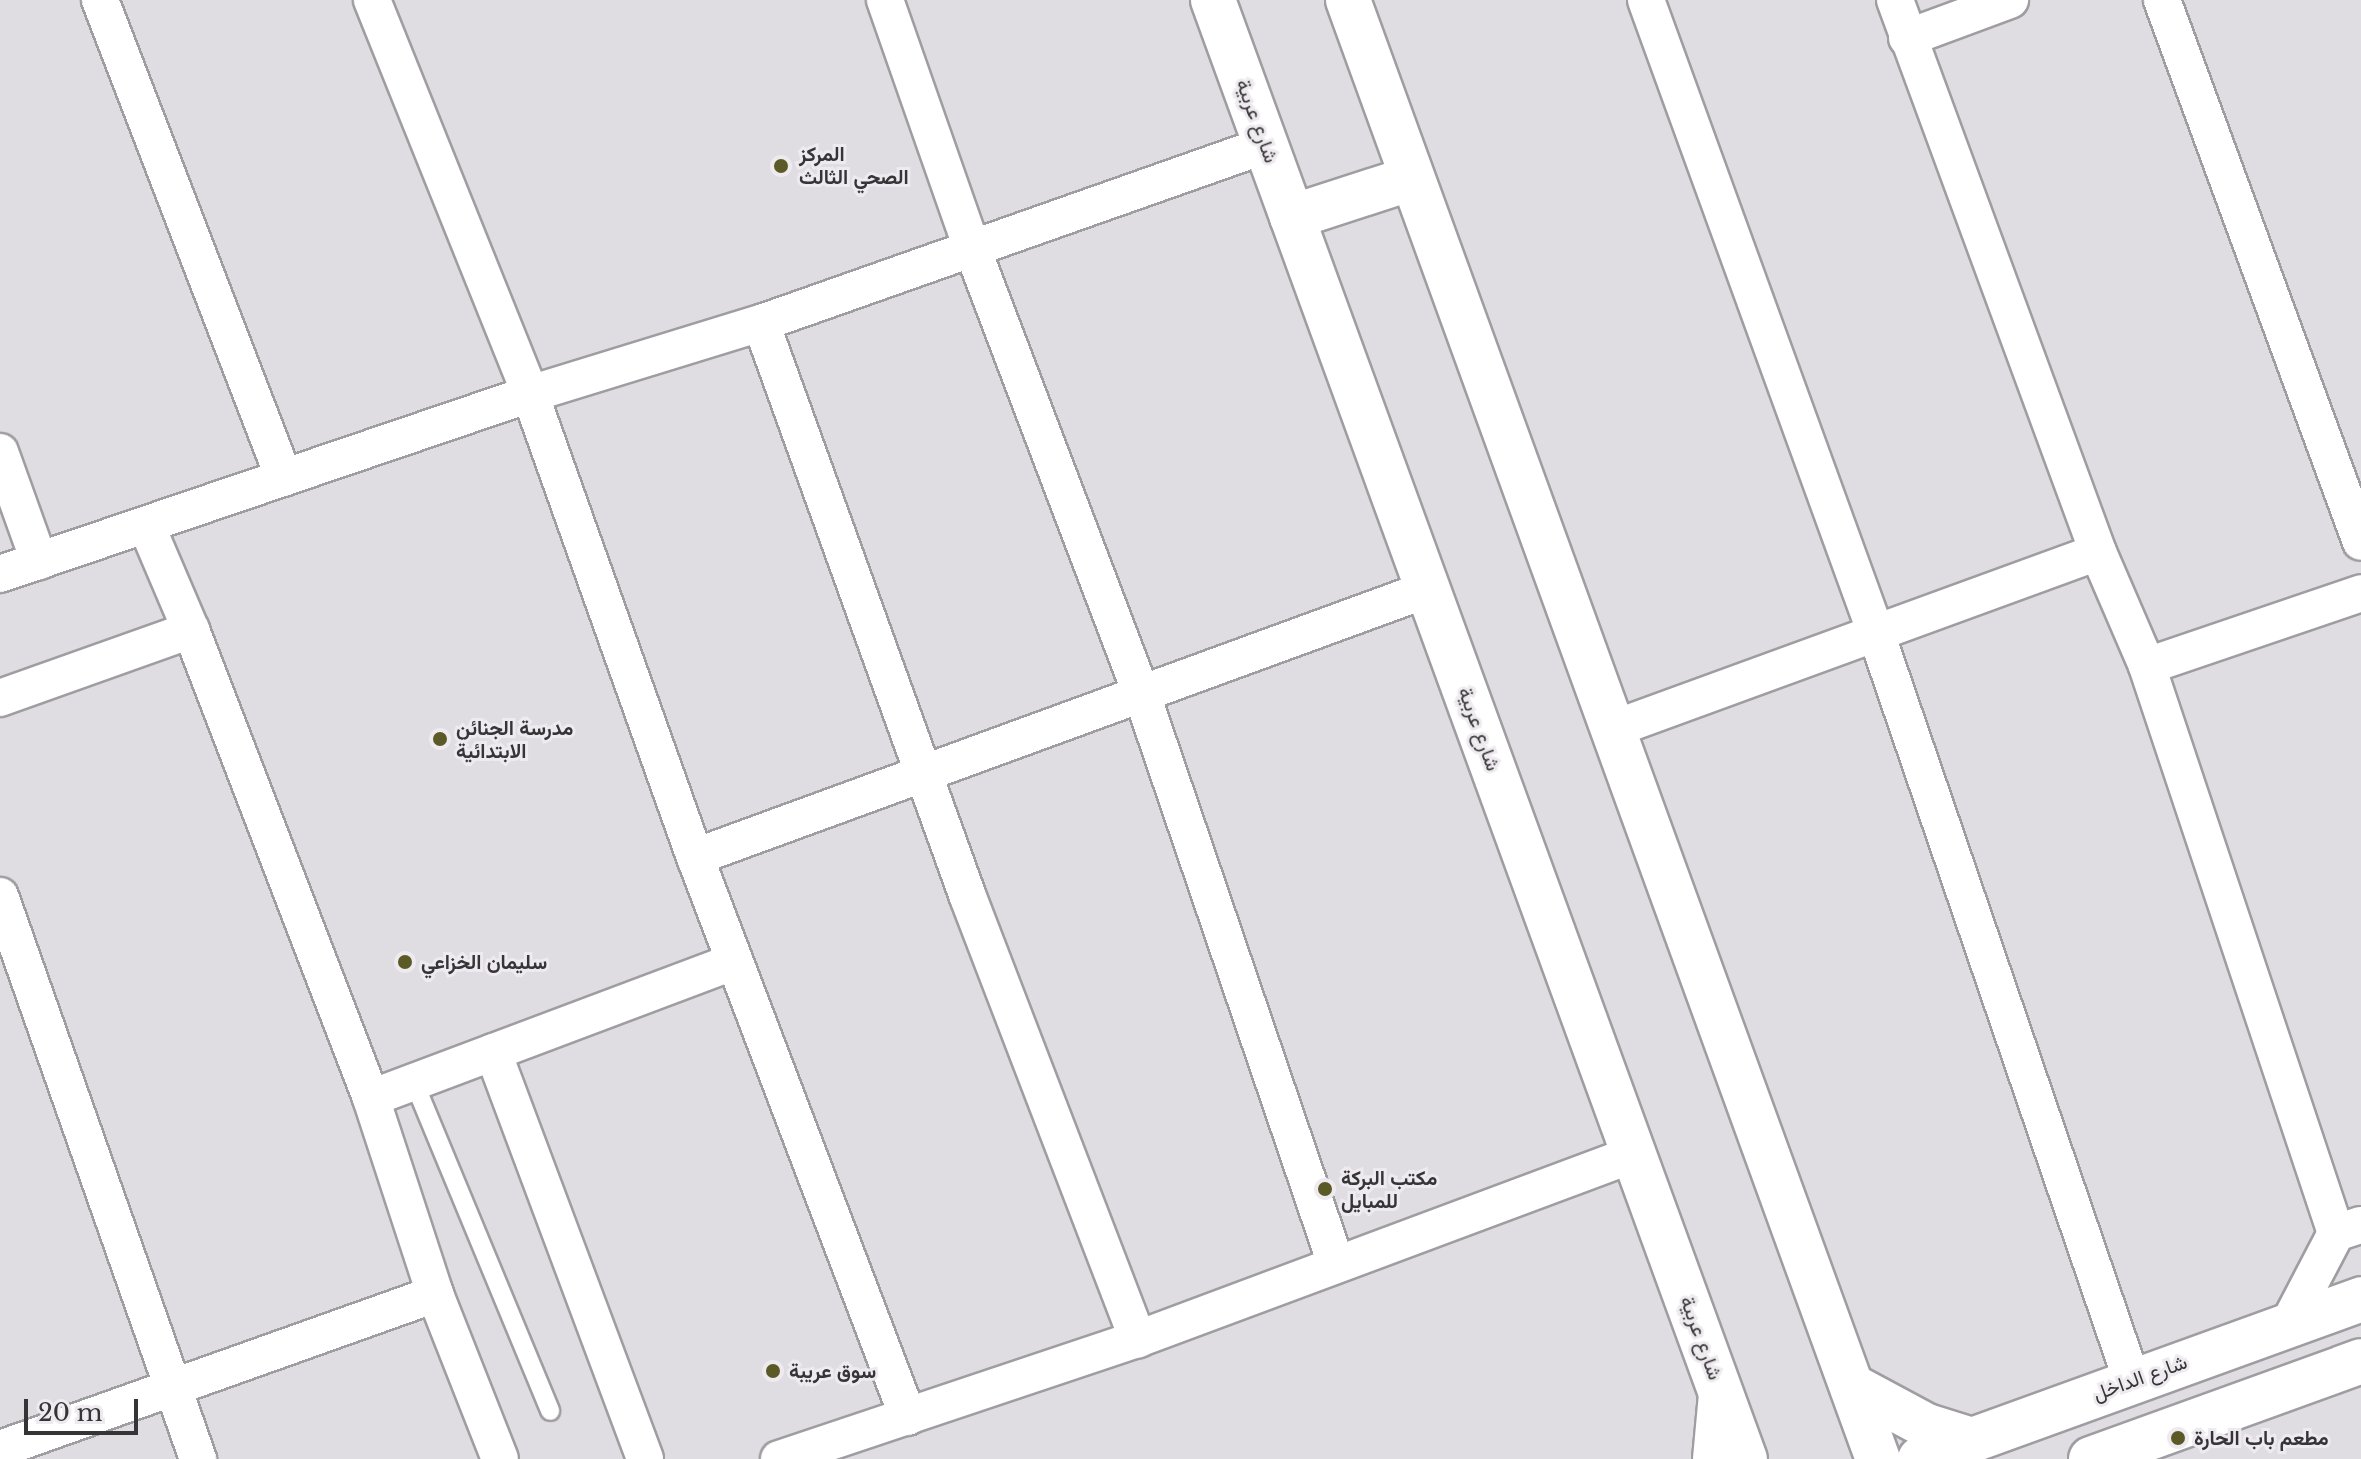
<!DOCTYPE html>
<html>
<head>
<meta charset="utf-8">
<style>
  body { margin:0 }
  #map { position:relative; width:2361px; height:1459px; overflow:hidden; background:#e0dde2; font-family:"Libre Baskerville",Vazirmatn,serif }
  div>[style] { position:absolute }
  .roads { filter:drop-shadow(2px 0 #a09da2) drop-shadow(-2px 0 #a09da2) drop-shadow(0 2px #a09da2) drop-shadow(0 -2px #a09da2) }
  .service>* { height:18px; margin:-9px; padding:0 9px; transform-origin:9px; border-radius:9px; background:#fff }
  .minor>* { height:36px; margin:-18px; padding:0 18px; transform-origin:18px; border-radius:18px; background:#fff }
  .secondary>* { height:44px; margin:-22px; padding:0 22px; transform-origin:22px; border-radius:22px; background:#fff }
  .primary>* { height:44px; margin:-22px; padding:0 22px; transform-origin:22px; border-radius:22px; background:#fff }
  .dots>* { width:22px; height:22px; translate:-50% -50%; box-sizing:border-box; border:4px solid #eeeaef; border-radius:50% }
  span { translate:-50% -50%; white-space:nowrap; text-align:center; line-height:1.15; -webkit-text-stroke:6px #eeeaef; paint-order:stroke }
  .street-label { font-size:20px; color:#353436 }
  .poi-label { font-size:20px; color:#353436; font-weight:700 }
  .left { translate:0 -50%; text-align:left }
  .scale { position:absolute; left:24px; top:1399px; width:114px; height:36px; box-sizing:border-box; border:4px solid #353436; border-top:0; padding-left:10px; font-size:24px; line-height:28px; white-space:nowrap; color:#353436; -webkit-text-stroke:6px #eeeaef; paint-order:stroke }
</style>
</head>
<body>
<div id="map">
  <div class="roads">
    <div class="service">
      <div style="left:414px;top:1082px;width:356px;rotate:67.5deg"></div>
    </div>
    <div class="minor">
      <div style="left:100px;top:0;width:512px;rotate:68.95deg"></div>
      <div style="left:372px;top:0;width:424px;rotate:68.1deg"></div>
      <div style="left:530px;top:394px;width:492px;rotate:70.4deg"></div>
      <div style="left:695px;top:857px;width:599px;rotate:69.18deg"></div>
      <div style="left:885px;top:0;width:263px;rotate:70.7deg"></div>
      <div style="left:972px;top:248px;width:478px;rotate:69.2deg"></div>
      <div style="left:1142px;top:695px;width:601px;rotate:71.17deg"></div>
      <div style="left:1646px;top:0;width:677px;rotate:70.04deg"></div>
      <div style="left:1877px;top:636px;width:787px;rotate:71.1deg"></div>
      <div style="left:1895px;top:0;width:588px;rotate:69.81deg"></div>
      <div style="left:2098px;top:552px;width:124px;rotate:66.7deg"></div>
      <div style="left:2147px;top:666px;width:598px;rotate:71.57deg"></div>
      <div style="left:2162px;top:0;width:577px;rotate:69.84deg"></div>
      <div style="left:1907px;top:38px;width:110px;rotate:-20.3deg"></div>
      <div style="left:761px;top:323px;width:610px;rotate:70.17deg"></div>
      <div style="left:968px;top:897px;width:474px;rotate:69deg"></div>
      <div style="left:0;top:452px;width:116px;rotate:70.3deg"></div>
      <div style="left:147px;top:527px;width:112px;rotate:66.9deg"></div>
      <div style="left:191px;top:630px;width:501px;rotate:68.96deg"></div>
      <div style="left:371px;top:1098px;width:206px;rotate:71.9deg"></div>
      <div style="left:435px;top:1294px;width:177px;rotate:68.5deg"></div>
      <div style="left:0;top:574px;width:560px;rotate:-18.76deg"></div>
      <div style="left:530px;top:394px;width:242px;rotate:-17.1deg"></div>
      <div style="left:761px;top:323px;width:535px;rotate:-19.42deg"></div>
      <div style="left:2147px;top:666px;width:226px;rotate:-18.8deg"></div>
      <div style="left:0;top:698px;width:203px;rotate:-19.6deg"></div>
      <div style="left:1613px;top:729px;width:516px;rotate:-20.05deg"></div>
      <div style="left:695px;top:857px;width:780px;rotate:-20.08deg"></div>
      <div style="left:0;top:896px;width:597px;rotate:70.62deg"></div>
      <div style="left:493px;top:1052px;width:434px;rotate:69.5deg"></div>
      <div style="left:371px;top:1098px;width:387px;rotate:-20.6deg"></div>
      <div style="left:2288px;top:1325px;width:104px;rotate:-62.4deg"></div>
      <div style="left:2336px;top:1233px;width:26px;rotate:-18deg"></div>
      <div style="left:0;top:1449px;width:462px;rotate:-19.6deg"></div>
      <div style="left:779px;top:1459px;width:379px;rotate:-18.5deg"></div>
      <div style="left:1138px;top:1339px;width:529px;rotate:-20.45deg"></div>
    </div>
    <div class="secondary">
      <div style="left:1213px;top:0;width:1553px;rotate:69.97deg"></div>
      <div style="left:1348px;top:0;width:1552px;rotate:70.04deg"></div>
      <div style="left:1292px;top:217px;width:126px;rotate:-18deg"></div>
    </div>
    <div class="primary">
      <div style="left:1852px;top:1386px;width:85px;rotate:28.1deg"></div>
      <div style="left:1927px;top:1426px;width:47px;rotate:17.3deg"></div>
      <div style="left:1715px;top:1459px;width:65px;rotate:-84.7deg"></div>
      <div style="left:1920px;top:1459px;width:469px;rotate:-19.9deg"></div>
      <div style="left:2091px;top:1459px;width:287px;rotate:-19.9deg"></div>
    </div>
  </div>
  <div class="dots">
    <div style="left:781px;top:166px;background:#5b5926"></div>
    <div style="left:440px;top:739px;background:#5b5926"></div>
    <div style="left:405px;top:962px;background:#5b5926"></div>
    <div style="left:1325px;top:1189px;background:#5b5926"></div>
    <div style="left:773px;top:1371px;background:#5b5926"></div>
    <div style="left:2178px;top:1438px;background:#5b5926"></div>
  </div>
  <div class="street-label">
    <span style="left:1257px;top:121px;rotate:70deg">شارع عربية</span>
    <span style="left:1479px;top:729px;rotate:70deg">شارع عربية</span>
    <span style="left:1701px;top:1338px;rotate:70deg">شارع عربية</span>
    <span style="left:2140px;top:1378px;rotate:-20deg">شارع الداخل</span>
  </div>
  <div class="poi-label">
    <span class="left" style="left:799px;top:166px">المركز<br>الصحي الثالث</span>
    <span class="left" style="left:456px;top:740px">مدرسة الجنائن<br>الابتدائية</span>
    <span class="left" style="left:421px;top:962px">سليمان الخزاعي</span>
    <span class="left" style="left:1341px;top:1190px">مكتب البركة<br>للمبايل</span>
    <span class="left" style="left:789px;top:1371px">سوق عريبة</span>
    <span class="left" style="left:2194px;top:1438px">مطعم باب الحارة</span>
  </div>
  <div class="scale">20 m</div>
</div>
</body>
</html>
